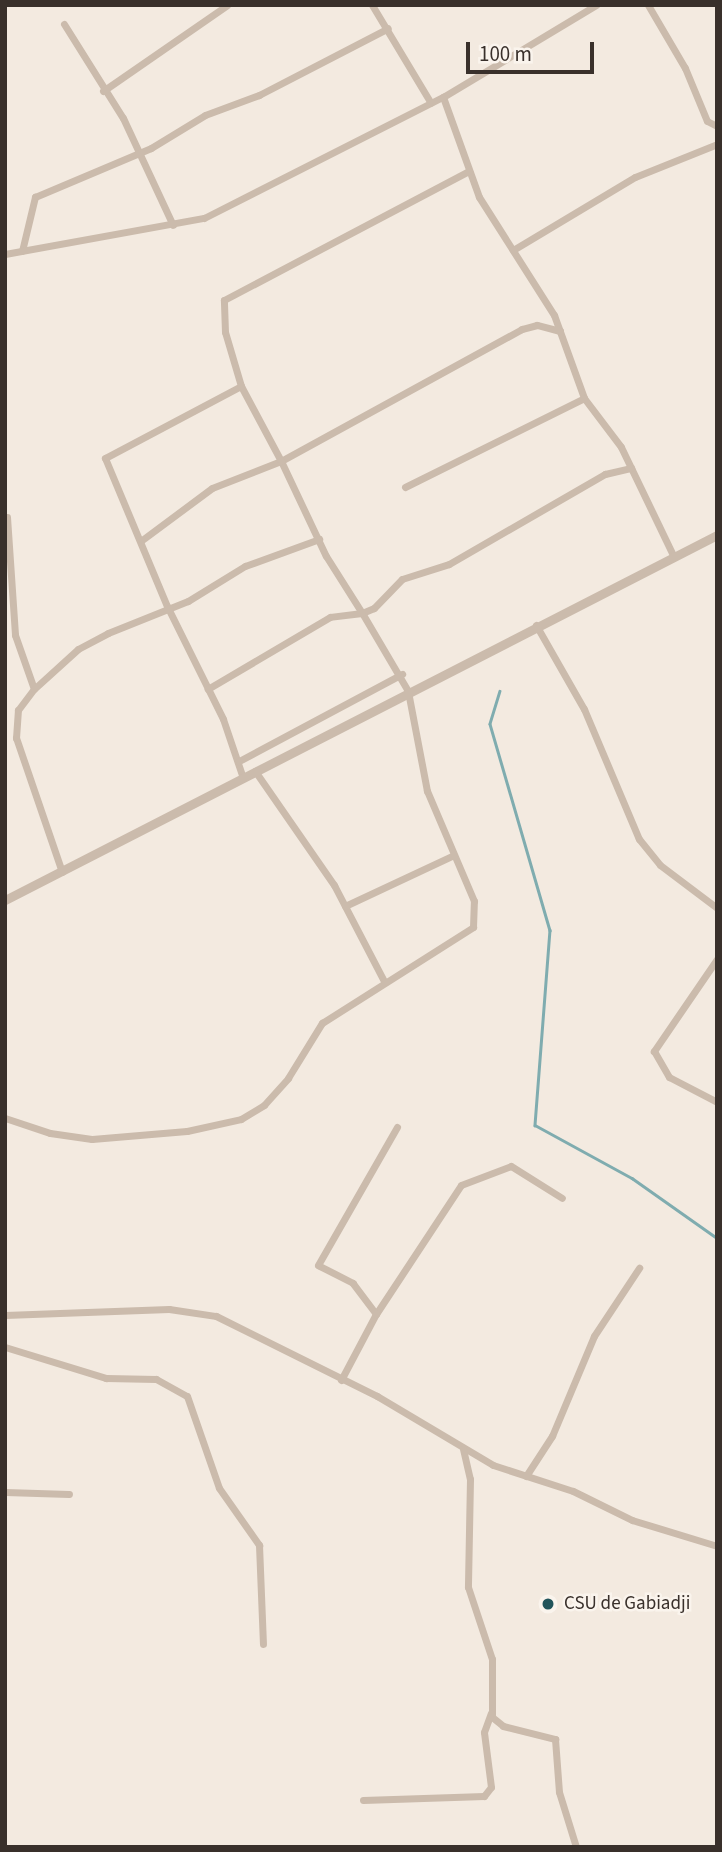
<!DOCTYPE html>
<html>
<head>
<meta charset="utf-8">
<style>
  body { margin:0 }
  #map { position:relative; width:722px; height:1852px; overflow:hidden; background:#f3eae0; font-family:"Source Sans 3",sans-serif }
  div>[style] { position:absolute }
  .stream>* { height:2.5px; margin:-1.25px; padding:0 1.25px; transform-origin:1.25px; border-radius:1.25px; background:#7facaf }
  .minor>* { height:7px; margin:-3.5px; padding:0 3.5px; transform-origin:3.5px; border-radius:3.5px; background:#cbbbac }
  .tertiary>* { height:9px; margin:-4.5px; padding:0 4.5px; transform-origin:4.5px; border-radius:4.5px; background:#cbbbac }
  .dots>* { width:19px; height:19px; translate:-50% -50%; box-sizing:border-box; border:4px solid #faf4ed; border-radius:50% }
  span { translate:-50% -50%; white-space:nowrap; text-align:center; line-height:1.15; -webkit-text-stroke:5px #faf4ed; paint-order:stroke }
  .poi-label { font-size:19px; color:#39302b }
  .left { translate:0 -50%; text-align:left }
  .frame { position:absolute; inset:0; border:7px solid #39302b; pointer-events:none }
  .scale { position:absolute; left:466px; top:42px; width:128px; height:32px; box-sizing:border-box; border:4px solid #39302b; border-top:0; padding-left:9px; font-size:21px; line-height:24px; white-space:nowrap; color:#39302b; -webkit-text-stroke:5px #faf4ed; paint-order:stroke }
</style>
</head>
<body>
<div id="map">
  <div class="stream">
    <div style="left:500px;top:691px;width:34px;rotate:107deg"></div>
    <div style="left:490px;top:724px;width:215px;rotate:73.8deg"></div>
    <div style="left:550px;top:930px;width:196px;rotate:94.4deg"></div>
    <div style="left:535px;top:1125px;width:111px;rotate:28.7deg"></div>
    <div style="left:632px;top:1178px;width:104px;rotate:35.2deg"></div>
  </div>
  <div class="minor">
    <div style="left:372px;top:5px;width:114px;rotate:59deg"></div>
    <div style="left:648px;top:5px;width:73px;rotate:59.6deg"></div>
    <div style="left:685px;top:68px;width:57px;rotate:67.5deg"></div>
    <div style="left:707px;top:121px;width:11px;rotate:27deg"></div>
    <div style="left:64px;top:24px;width:111px;rotate:57.9deg"></div>
    <div style="left:123px;top:118px;width:118px;rotate:65deg"></div>
    <div style="left:103px;top:91px;width:151px;rotate:-34.7deg"></div>
    <div style="left:443px;top:97px;width:106px;rotate:70.2deg"></div>
    <div style="left:479px;top:197px;width:140px;rotate:57.6deg"></div>
    <div style="left:554px;top:315px;width:88px;rotate:70.1deg"></div>
    <div style="left:584px;top:398px;width:61px;rotate:52.9deg"></div>
    <div style="left:621px;top:447px;width:122px;rotate:64.3deg"></div>
    <div style="left:513px;top:250px;width:142px;rotate:-30.9deg"></div>
    <div style="left:635px;top:177px;width:88px;rotate:-21.9deg"></div>
    <div style="left:22px;top:251px;width:56px;rotate:-76.5deg"></div>
    <div style="left:35px;top:197px;width:126px;rotate:-22.9deg"></div>
    <div style="left:151px;top:148px;width:63px;rotate:-31.4deg"></div>
    <div style="left:205px;top:115px;width:58px;rotate:-20.3deg"></div>
    <div style="left:259px;top:95px;width:145px;rotate:-27.4deg"></div>
    <div style="left:5px;top:254px;width:202px;rotate:-10.3deg"></div>
    <div style="left:204px;top:218px;width:268px;rotate:-26.9deg"></div>
    <div style="left:443px;top:97px;width:179px;rotate:-31deg"></div>
    <div style="left:560px;top:331px;width:24px;rotate:-165deg"></div>
    <div style="left:537px;top:325px;width:16px;rotate:165deg"></div>
    <div style="left:522px;top:329px;width:275px;rotate:151.3deg"></div>
    <div style="left:281px;top:461px;width:105px;rotate:64.7deg"></div>
    <div style="left:326px;top:556px;width:67px;rotate:57.7deg"></div>
    <div style="left:362px;top:613px;width:13px;rotate:-23deg"></div>
    <div style="left:374px;top:608px;width:40px;rotate:-46deg"></div>
    <div style="left:402px;top:579px;width:49px;rotate:-17.7deg"></div>
    <div style="left:449px;top:564px;width:180px;rotate:-30deg"></div>
    <div style="left:605px;top:474px;width:27px;rotate:-13deg"></div>
    <div style="left:241px;top:386px;width:154px;rotate:152.1deg"></div>
    <div style="left:105px;top:458px;width:160px;rotate:67.3deg"></div>
    <div style="left:167px;top:606px;width:126px;rotate:63.6deg"></div>
    <div style="left:223px;top:719px;width:62px;rotate:71.3deg"></div>
    <div style="left:405px;top:487px;width:200px;rotate:-26.4deg"></div>
    <div style="left:7px;top:517px;width:118px;rotate:86.1deg"></div>
    <div style="left:15px;top:635px;width:57px;rotate:70.6deg"></div>
    <div style="left:142px;top:540px;width:87px;rotate:-36.6deg"></div>
    <div style="left:212px;top:488px;width:74px;rotate:-21.4deg"></div>
    <div style="left:281px;top:461px;width:85px;rotate:-118.1deg"></div>
    <div style="left:241px;top:386px;width:56px;rotate:-106.5deg"></div>
    <div style="left:225px;top:332px;width:32px;rotate:-92deg"></div>
    <div style="left:224px;top:300px;width:277px;rotate:-27.8deg"></div>
    <div style="left:536px;top:625px;width:97px;rotate:60.3deg"></div>
    <div style="left:584px;top:709px;width:141px;rotate:67.1deg"></div>
    <div style="left:639px;top:839px;width:33px;rotate:51deg"></div>
    <div style="left:660px;top:865px;width:71px;rotate:37deg"></div>
    <div style="left:239px;top:761px;width:185px;rotate:-28.1deg"></div>
    <div style="left:255px;top:771px;width:139px;rotate:55.3deg"></div>
    <div style="left:334px;top:885px;width:108px;rotate:62.5deg"></div>
    <div style="left:62px;top:872px;width:142px;rotate:-108.9deg"></div>
    <div style="left:16px;top:738px;width:28px;rotate:-86deg"></div>
    <div style="left:18px;top:710px;width:26px;rotate:-53deg"></div>
    <div style="left:34px;top:689px;width:59px;rotate:-42.3deg"></div>
    <div style="left:78px;top:649px;width:34px;rotate:-28deg"></div>
    <div style="left:108px;top:633px;width:86px;rotate:-21.8deg"></div>
    <div style="left:188px;top:601px;width:67px;rotate:-31.6deg"></div>
    <div style="left:245px;top:566px;width:79px;rotate:-20deg"></div>
    <div style="left:345px;top:906px;width:120px;rotate:-25.1deg"></div>
    <div style="left:717px;top:959px;width:112px;rotate:124.4deg"></div>
    <div style="left:654px;top:1051px;width:30px;rotate:60deg"></div>
    <div style="left:669px;top:1077px;width:54px;rotate:27.5deg"></div>
    <div style="left:5px;top:1118px;width:47px;rotate:18.4deg"></div>
    <div style="left:50px;top:1133px;width:42px;rotate:8.1deg"></div>
    <div style="left:92px;top:1139px;width:95px;rotate:-4.8deg"></div>
    <div style="left:187px;top:1131px;width:55px;rotate:-12.5deg"></div>
    <div style="left:241px;top:1119px;width:27px;rotate:-31deg"></div>
    <div style="left:264px;top:1105px;width:36px;rotate:-48deg"></div>
    <div style="left:288px;top:1078px;width:65px;rotate:-58.3deg"></div>
    <div style="left:322px;top:1023px;width:179px;rotate:-32.4deg"></div>
    <div style="left:473px;top:927px;width:26px;rotate:-88deg"></div>
    <div style="left:474px;top:901px;width:120px;rotate:-113.1deg"></div>
    <div style="left:427px;top:791px;width:102px;rotate:-100.8deg"></div>
    <div style="left:408px;top:691px;width:91px;rotate:-120.5deg"></div>
    <div style="left:362px;top:613px;width:32px;rotate:173deg"></div>
    <div style="left:330px;top:617px;width:142px;rotate:149.5deg"></div>
    <div style="left:376px;top:1314px;width:154px;rotate:-56.6deg"></div>
    <div style="left:461px;top:1185px;width:53px;rotate:-20.8deg"></div>
    <div style="left:511px;top:1166px;width:60px;rotate:32.1deg"></div>
    <div style="left:5px;top:1315px;width:164px;rotate:-2.1deg"></div>
    <div style="left:169px;top:1309px;width:48px;rotate:8.5deg"></div>
    <div style="left:216px;top:1316px;width:180px;rotate:26.4deg"></div>
    <div style="left:377px;top:1396px;width:135px;rotate:30.7deg"></div>
    <div style="left:493px;top:1465px;width:84px;rotate:18deg"></div>
    <div style="left:573px;top:1491px;width:66px;rotate:26.2deg"></div>
    <div style="left:632px;top:1520px;width:89px;rotate:17deg"></div>
    <div style="left:5px;top:1347px;width:106px;rotate:17.1deg"></div>
    <div style="left:106px;top:1378px;width:50px;rotate:1.1deg"></div>
    <div style="left:156px;top:1379px;width:35px;rotate:29deg"></div>
    <div style="left:187px;top:1396px;width:97px;rotate:70.8deg"></div>
    <div style="left:219px;top:1488px;width:70px;rotate:54.9deg"></div>
    <div style="left:259px;top:1545px;width:99px;rotate:87.7deg"></div>
    <div style="left:341px;top:1380px;width:75px;rotate:-62.1deg"></div>
    <div style="left:376px;top:1314px;width:39px;rotate:-127deg"></div>
    <div style="left:353px;top:1283px;width:39px;rotate:-153deg"></div>
    <div style="left:318px;top:1265px;width:159px;rotate:-60.2deg"></div>
    <div style="left:463px;top:1449px;width:31px;rotate:77deg"></div>
    <div style="left:470px;top:1479px;width:108px;rotate:91.1deg"></div>
    <div style="left:468px;top:1587px;width:76px;rotate:71.6deg"></div>
    <div style="left:492px;top:1659px;width:58px;rotate:90deg"></div>
    <div style="left:492px;top:1717px;width:14px;rotate:39deg"></div>
    <div style="left:503px;top:1726px;width:54px;rotate:14deg"></div>
    <div style="left:555px;top:1739px;width:53px;rotate:85.7deg"></div>
    <div style="left:559px;top:1792px;width:58px;rotate:72.8deg"></div>
    <div style="left:526px;top:1476px;width:48px;rotate:-57deg"></div>
    <div style="left:552px;top:1436px;width:108px;rotate:-67.2deg"></div>
    <div style="left:594px;top:1336px;width:82px;rotate:-56.5deg"></div>
    <div style="left:5px;top:1492px;width:64px;rotate:1.8deg"></div>
    <div style="left:363px;top:1800px;width:121px;rotate:-1.9deg"></div>
    <div style="left:484px;top:1796px;width:11px;rotate:-52deg"></div>
    <div style="left:491px;top:1787px;width:55px;rotate:-97.3deg"></div>
    <div style="left:484px;top:1732px;width:20px;rotate:-70deg"></div>
  </div>
  <div class="tertiary">
    <div style="left:5px;top:900px;width:800px;rotate:-27.14deg"></div>
  </div>
  <div class="dots">
    <div style="left:548px;top:1604px;background:#21545a"></div>
  </div>
  <div class="poi-label">
    <span class="left" style="left:564px;top:1604px">CSU de Gabiadji</span>
  </div>
  <div class="frame"></div>
  <div class="scale">100 m</div>
</div>
</body>
</html>
